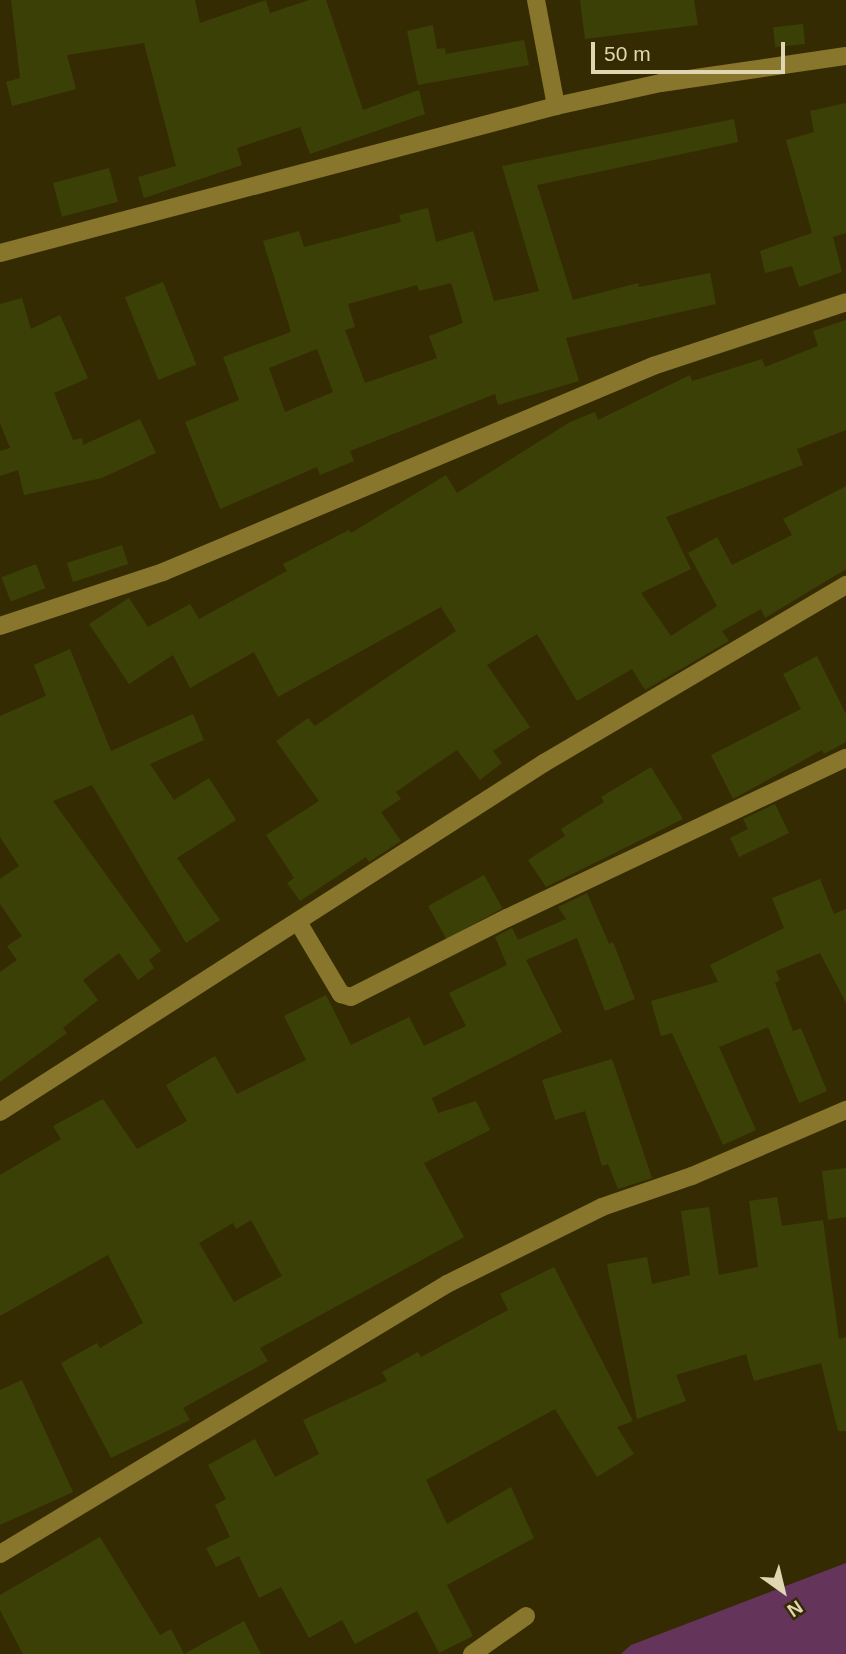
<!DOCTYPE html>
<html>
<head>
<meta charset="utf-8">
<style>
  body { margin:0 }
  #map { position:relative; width:846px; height:1654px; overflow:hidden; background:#352b03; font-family:Arial,sans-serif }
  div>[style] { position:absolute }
  .green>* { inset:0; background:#65345b }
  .building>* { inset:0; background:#3b4106; transform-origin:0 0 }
  .street>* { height:18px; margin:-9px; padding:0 9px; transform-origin:9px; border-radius:9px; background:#88762c }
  span { translate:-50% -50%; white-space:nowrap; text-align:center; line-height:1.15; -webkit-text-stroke:5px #352b03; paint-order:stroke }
  .north { position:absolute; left:748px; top:1556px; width:70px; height:70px; -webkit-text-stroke:5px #352b03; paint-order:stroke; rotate:146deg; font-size:19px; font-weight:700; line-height:28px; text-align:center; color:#dfd6b2 }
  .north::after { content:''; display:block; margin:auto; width:24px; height:32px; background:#dfd6b2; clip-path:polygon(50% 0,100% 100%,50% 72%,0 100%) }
  .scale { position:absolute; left:591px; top:42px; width:194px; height:32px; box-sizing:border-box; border:4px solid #dfd6b2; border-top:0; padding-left:9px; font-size:21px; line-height:24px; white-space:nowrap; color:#dfd6b2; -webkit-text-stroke:5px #352b03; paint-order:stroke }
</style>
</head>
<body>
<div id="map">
  <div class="green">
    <div style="clip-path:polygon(846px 1563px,846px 1654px,621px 1654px,631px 1645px)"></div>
  </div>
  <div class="building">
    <div style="clip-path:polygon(11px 0,195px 0,200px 23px,266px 0,270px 13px,309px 0,326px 0,363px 110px,419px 90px,425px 114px,310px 154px,300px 127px,237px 148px,242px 165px,144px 198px,138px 177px,176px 166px,144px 43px,67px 55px,76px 89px,12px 106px,6px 82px,20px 78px)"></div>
    <div style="clip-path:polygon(580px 0,694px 0,698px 25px,585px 39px)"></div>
    <div style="left:803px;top:24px;width:20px;height:30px;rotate:84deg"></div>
    <div style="clip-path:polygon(433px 25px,437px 49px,445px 48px,446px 54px,524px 40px,529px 65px,418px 85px,407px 31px)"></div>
    <div style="clip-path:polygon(846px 103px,846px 233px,833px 237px,842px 272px,799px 287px,792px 266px,765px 273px,760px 251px,812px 233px,786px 140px,814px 132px,810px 111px)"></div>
    <div style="clip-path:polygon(evenodd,734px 119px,738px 142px,537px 185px,573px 300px,638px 283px,639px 287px,710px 273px,716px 304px,566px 338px,579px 381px,498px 405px,495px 394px,350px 451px,354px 461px,320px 475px,317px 467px,220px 509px,185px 422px,239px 400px,223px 357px,291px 332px,263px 241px,299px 231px,304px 247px,401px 222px,399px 215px,428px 208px,436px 242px,473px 231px,494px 301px,539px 291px,502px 166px,734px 119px,451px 283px,463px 323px,429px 336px,437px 358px,365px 383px,345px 330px,355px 327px,348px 304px,417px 285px,419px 291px,451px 283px,734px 119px,317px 349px,333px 392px,285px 412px,269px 368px,317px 349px)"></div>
    <div style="left:109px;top:168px;width:35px;height:58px;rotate:75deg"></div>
    <div style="left:163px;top:282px;width:89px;height:41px;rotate:68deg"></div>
    <div style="clip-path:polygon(22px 298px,31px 329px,60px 315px,88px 378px,54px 393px,73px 440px,82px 438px,83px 445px,140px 419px,156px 453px,102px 478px,24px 495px,18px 470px,0 476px,0 451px,10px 448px,0 423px,0 304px)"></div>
    <div style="clip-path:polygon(846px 320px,846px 430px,797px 449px,803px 465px,666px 517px,691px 569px,641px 593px,671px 636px,717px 606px,688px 553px,717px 537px,732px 565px,792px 535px,783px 519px,846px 486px,846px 569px,765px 618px,761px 609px,722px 631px,729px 641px,645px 690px,632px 669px,577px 701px,537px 634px,487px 665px,530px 727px,493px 751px,502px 763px,480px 780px,457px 750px,423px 773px,396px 792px,401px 799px,381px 812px,401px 841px,369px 862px,366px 857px,300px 901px,287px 883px,294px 878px,266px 835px,319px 801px,276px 741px,308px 718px,315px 726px,456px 631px,441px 607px,278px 697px,254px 652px,190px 688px,173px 655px,129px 684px,89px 624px,129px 598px,148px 627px,190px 604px,199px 619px,287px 571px,283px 564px,349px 530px,351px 533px,446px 475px,457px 493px,570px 422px,595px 412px,598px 420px,690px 375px,692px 381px,762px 359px,765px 367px,818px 346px,813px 331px)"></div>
    <div style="left:122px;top:545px;width:20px;height:58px;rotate:72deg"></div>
    <div style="left:36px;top:564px;width:26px;height:37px;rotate:69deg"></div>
    <div style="clip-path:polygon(70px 649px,111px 751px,193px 714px,204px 740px,150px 764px,174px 800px,209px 778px,236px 820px,177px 858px,220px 920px,186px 943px,92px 785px,53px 801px,161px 951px,149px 960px,154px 968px,138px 980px,119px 953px,83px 980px,98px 1000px,63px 1028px,67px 1033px,0 1082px,0 972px,17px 960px,7px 946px,22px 936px,0 904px,0 879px,19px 866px,0 837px,0 716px,46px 696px,34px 665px)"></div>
    <div style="clip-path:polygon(817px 656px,846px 714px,846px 742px,824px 754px,822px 750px,733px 799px,711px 755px,801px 709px,783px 674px)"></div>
    <div style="clip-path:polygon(651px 767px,683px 819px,546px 887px,528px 860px,565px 836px,561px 829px,604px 802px,601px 797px)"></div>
    <div style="clip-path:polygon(775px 804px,789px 833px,739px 857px,730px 838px,748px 829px,743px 819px)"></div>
    <div style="left:484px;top:875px;width:38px;height:64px;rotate:61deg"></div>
    <div style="clip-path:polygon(820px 879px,834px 914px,846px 909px,846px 1003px,820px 953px,776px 971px,780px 980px,775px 983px,793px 1031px,801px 1028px,827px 1091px,799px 1103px,768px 1027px,719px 1047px,756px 1130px,723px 1145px,672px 1033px,661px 1036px,651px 1001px,718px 982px,710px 965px,784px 928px,772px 898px)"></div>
    <div style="clip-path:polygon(evenodd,587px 893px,609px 944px,613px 942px,635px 999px,605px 1011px,577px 938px,526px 960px,562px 1032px,432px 1098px,438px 1113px,476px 1101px,490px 1130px,424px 1163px,464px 1237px,260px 1348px,268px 1361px,183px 1408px,190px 1420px,111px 1458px,61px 1363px,97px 1343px,100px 1348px,143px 1323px,108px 1255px,0 1316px,0 1175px,61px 1139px,53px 1126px,103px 1099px,137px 1149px,187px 1121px,166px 1085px,215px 1056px,237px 1094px,306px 1060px,284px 1016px,326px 995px,351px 1045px,409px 1017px,424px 1046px,466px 1026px,449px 993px,507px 965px,495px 937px,512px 928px,518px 940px,566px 919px,558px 907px,587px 893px,251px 1220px,282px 1276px,234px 1302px,199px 1243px,233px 1223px,236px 1229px,251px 1220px)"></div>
    <div style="clip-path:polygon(612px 1059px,652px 1178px,618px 1189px,608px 1164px,602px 1166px,585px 1111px,555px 1120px,542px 1080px)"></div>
    <div style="clip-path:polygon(846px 1168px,846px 1217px,828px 1220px,822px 1171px)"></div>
    <div style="clip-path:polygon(777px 1197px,782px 1226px,823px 1220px,839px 1339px,846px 1337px,846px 1431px,838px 1431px,821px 1363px,754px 1381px,746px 1354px,676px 1375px,686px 1401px,637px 1419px,607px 1264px,647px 1257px,652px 1284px,690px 1275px,681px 1211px,709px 1207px,719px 1275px,758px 1267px,749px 1201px)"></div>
    <div style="clip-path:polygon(554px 1267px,633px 1421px,617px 1427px,634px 1454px,597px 1477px,555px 1409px,426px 1480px,447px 1524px,511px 1487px,534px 1538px,447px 1585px,473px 1636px,439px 1653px,417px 1611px,355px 1644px,342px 1620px,309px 1638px,281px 1587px,259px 1598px,239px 1556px,216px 1567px,206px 1548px,230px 1537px,215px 1505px,226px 1499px,208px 1465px,255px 1439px,275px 1477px,319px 1454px,303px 1420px,387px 1381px,382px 1372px,418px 1352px,421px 1357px,508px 1310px,500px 1294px)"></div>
    <div style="clip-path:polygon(22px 1380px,73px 1492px,0 1525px,0 1390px)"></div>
    <div style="clip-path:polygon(100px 1537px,160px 1635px,171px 1629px,184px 1654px,244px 1621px,261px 1654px,23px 1654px,0 1610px,0 1595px)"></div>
  </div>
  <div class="street">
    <div style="left:536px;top:0;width:108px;rotate:79.3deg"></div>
    <div style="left:0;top:253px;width:575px;rotate:-14.81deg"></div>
    <div style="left:556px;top:106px;width:107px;rotate:-12.4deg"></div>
    <div style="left:661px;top:83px;width:187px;rotate:-8.3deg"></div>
    <div style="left:0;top:626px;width:172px;rotate:-18.3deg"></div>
    <div style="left:163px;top:572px;width:532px;rotate:-22.8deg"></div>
    <div style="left:653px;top:366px;width:203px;rotate:-18.3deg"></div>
    <div style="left:298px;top:922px;width:84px;rotate:59.2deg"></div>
    <div style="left:341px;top:994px;width:10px;rotate:17deg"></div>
    <div style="left:351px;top:997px;width:175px;rotate:-26.9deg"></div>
    <div style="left:507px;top:918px;width:375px;rotate:-25.3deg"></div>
    <div style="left:0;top:1112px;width:646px;rotate:-32.68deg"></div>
    <div style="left:544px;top:763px;width:351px;rotate:-30.5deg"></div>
    <div style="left:0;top:1554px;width:522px;rotate:-31.13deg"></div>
    <div style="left:447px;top:1284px;width:173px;rotate:-26.4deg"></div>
    <div style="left:602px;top:1207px;width:95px;rotate:-19deg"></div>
    <div style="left:692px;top:1176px;width:168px;rotate:-23.2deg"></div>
    <div style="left:472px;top:1654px;width:66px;rotate:-35.1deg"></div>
  </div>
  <div class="north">N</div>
  <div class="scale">50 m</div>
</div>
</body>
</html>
